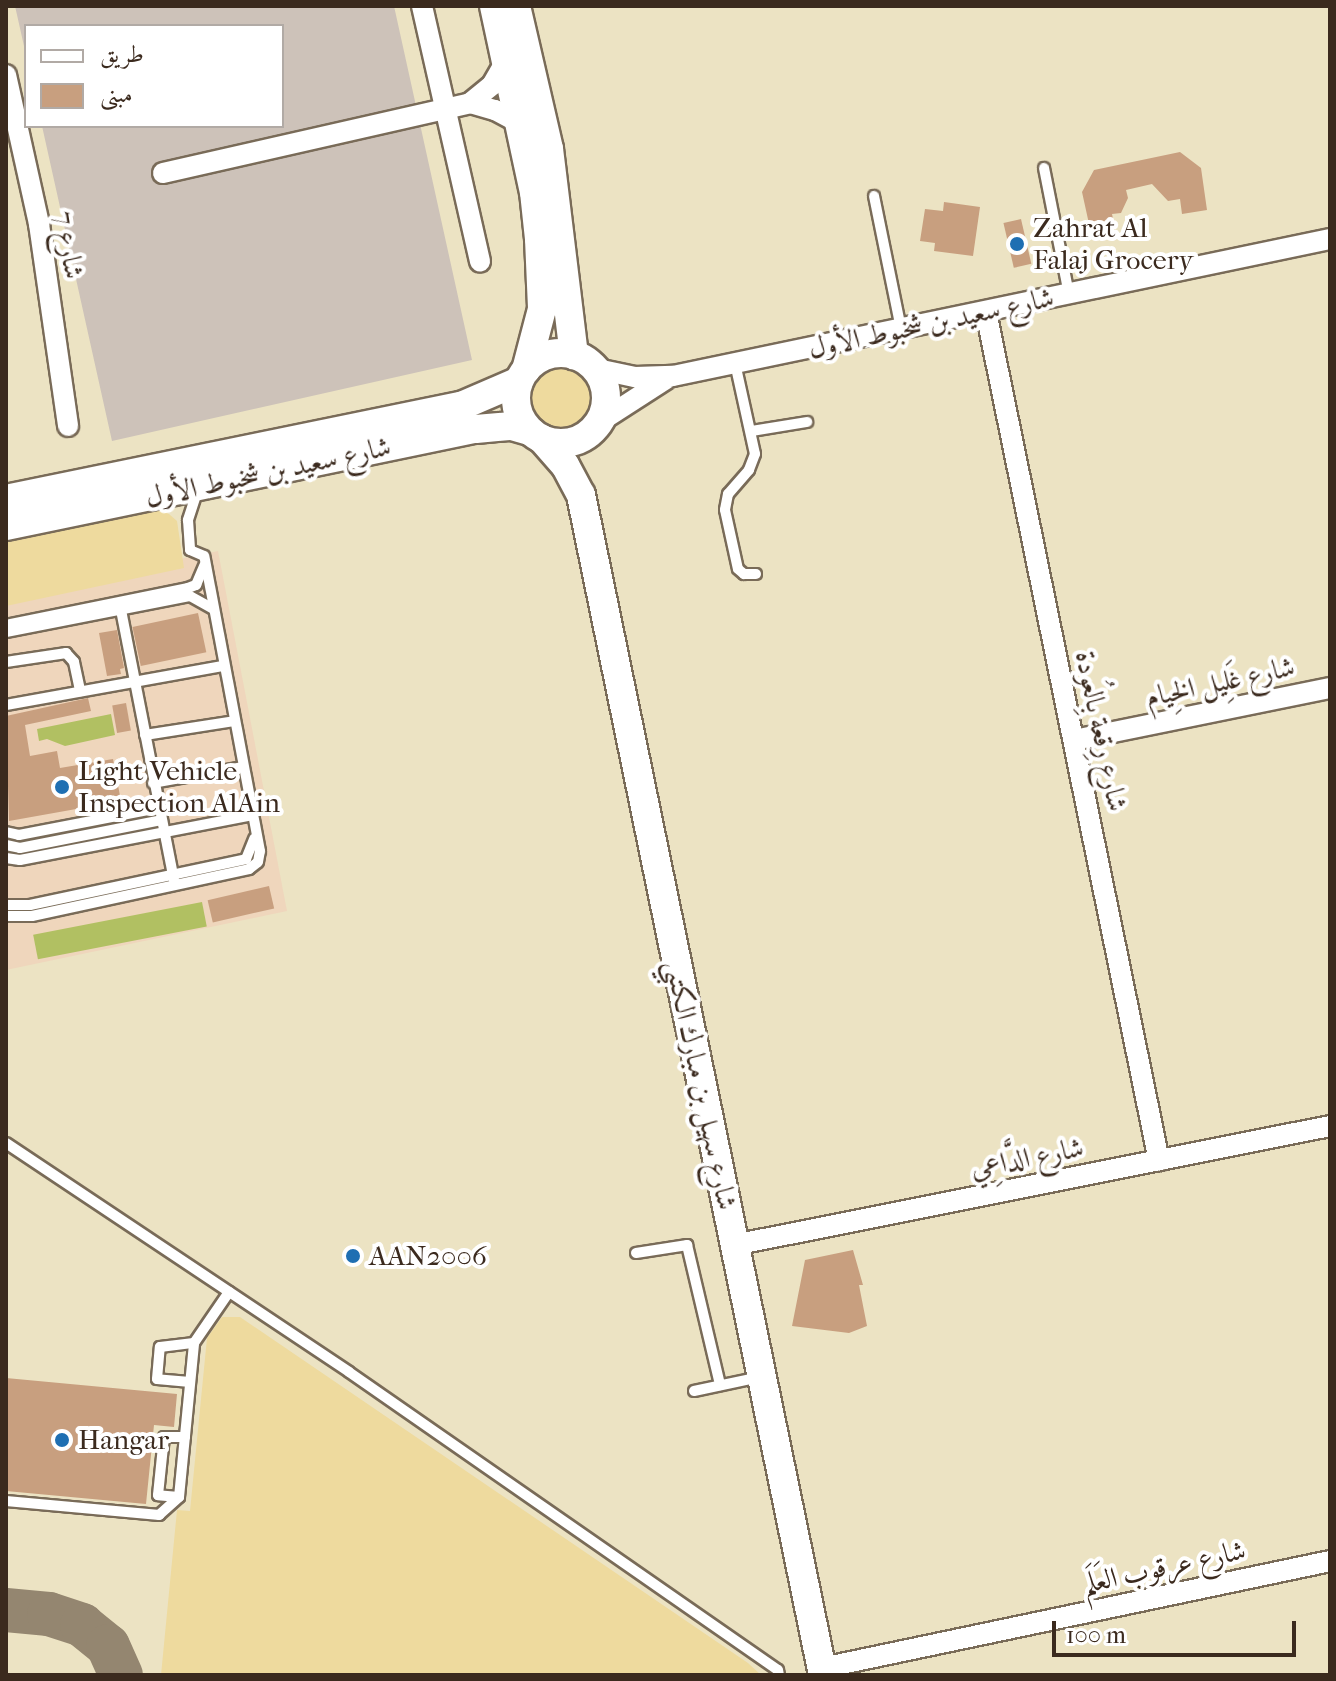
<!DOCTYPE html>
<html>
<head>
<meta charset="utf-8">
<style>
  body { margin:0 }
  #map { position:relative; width:1336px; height:1681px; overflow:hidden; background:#ece3c3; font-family:"IM FELL French Canon",Amiri,serif }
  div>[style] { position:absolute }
  .built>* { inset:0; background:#efd6bc }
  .industrial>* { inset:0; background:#cdc2b9 }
  .green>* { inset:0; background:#b1c062; transform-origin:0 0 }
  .sand>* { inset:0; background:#eeda9e }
  .round { border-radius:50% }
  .taxiway>* { height:44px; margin:-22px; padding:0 22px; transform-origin:22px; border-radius:22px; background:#948670 }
  .building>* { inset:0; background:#c89f7f; transform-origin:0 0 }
  .roads { filter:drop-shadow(2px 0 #796b58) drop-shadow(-2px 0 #796b58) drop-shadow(0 2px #796b58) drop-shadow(0 -2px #796b58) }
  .lane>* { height:10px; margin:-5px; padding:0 5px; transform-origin:5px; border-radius:5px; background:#fff }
  .street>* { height:20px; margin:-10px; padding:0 10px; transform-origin:10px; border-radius:10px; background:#fff }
  .secondary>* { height:28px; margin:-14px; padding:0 14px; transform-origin:14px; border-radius:14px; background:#fff }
  .secondary>.ring { margin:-14px; padding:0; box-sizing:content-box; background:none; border:28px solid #fff; border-radius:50% }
  .dots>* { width:22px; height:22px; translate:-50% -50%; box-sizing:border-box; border:4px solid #fff; border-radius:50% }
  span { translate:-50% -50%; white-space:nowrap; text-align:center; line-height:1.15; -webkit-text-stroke:8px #fff; paint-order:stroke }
  .poi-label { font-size:28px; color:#3b2a1e }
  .left { translate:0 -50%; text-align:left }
  .street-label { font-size:28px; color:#3b2a1e }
  .frame { position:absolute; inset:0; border:8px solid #3b2a1e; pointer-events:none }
  .legend { position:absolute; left:24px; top:24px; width:260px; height:104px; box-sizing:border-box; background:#fff; border:2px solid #b1aaa5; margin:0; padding:10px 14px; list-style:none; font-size:24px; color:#3b2a1e }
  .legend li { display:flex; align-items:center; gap:16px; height:40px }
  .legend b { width:40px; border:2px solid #b1aaa5 }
  .scale { position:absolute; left:1052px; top:1621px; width:244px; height:36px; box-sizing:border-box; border:4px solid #3b2a1e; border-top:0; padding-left:10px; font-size:24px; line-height:28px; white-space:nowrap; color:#3b2a1e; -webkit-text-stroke:6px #fff; paint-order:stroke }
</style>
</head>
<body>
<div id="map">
  <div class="built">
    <div style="clip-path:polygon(218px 551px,287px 911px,6px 970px,6px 596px)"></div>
  </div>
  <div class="industrial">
    <div style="clip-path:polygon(15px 6px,394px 6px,472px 360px,112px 441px,42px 126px,282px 126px,282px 26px,26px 26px,26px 55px)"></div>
  </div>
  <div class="green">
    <div style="clip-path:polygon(111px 714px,115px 735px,65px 746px,47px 739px,39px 741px,37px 729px)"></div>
    <div style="left:202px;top:902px;width:25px;height:172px;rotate:79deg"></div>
  </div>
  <div class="sand">
    <div class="round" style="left:526px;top:364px;width:70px;height:70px"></div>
    <div style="clip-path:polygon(161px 507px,177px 521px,184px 568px,6px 606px,6px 539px)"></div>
    <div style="clip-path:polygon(222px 1317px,240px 1317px,748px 1663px,761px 1675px,161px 1675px,177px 1510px,190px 1511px,207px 1338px)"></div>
  </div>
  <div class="taxiway">
    <div style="left:6px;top:1610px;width:43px;rotate:5.3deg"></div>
    <div style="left:49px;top:1614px;width:35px;rotate:18deg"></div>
    <div style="left:82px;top:1625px;width:33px;rotate:39deg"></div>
    <div style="left:108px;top:1646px;width:32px;rotate:66deg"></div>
  </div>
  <div class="building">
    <div style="clip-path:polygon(1180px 152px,1201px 168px,1207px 210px,1182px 214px,1180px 199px,1168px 201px,1152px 184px,1126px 190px,1128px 198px,1121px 213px,1112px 214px,1115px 228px,1091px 233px,1082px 192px,1094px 170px)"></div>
    <div style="clip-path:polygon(944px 202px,980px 207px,973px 256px,934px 251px,935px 243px,920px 241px,925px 209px,943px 211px)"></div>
    <div style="left:1021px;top:219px;width:46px;height:18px;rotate:77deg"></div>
    <div style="left:198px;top:613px;width:40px;height:67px;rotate:78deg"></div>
    <div style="clip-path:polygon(117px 630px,124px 668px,120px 669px,121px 674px,107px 676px,99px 633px)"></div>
    <div style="clip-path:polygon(88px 698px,91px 711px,25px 725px,30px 756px,57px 751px,60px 768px,113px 759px,121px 801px,9px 821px,6px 716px)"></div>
    <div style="left:126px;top:703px;width:28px;height:14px;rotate:80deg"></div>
    <div style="left:269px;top:886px;width:23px;height:63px;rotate:77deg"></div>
    <div style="clip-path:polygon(853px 1250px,863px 1285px,859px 1285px,867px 1326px,849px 1333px,792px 1326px,805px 1260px)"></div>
    <div style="clip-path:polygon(6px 1378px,177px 1394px,174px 1427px,154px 1425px,146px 1504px,6px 1491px)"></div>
  </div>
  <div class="roads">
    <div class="lane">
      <div style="left:1044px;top:168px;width:128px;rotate:78.8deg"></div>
      <div style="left:874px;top:196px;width:136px;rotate:78.5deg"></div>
      <div style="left:735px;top:363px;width:93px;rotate:77.6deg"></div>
      <div style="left:755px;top:454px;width:17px;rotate:111deg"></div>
      <div style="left:749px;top:470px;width:32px;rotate:131deg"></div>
      <div style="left:728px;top:494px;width:16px;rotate:101deg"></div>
      <div style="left:725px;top:510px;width:60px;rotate:77.6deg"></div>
      <div style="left:738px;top:569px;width:8px;rotate:40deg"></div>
      <div style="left:744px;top:574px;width:12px"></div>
      <div style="left:752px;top:431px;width:56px;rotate:-9.3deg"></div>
      <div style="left:198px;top:489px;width:33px;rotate:108deg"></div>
      <div style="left:188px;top:520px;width:30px;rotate:86deg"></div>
      <div style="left:190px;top:550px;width:15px;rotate:23deg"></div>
      <div style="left:121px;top:610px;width:279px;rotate:78.9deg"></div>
      <div style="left:6px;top:625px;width:186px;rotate:-11.5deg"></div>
      <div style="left:188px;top:588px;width:9px;rotate:-21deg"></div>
      <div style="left:196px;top:585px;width:21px;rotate:-67deg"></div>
      <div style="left:6px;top:632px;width:187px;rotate:-11.1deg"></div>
      <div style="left:190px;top:596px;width:26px;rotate:29deg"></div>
      <div style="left:6px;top:662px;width:61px;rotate:-8.5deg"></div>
      <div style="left:66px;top:653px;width:12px;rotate:48deg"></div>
      <div style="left:74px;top:662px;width:30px;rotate:78deg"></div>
      <div style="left:6px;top:705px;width:220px;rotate:-10.2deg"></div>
      <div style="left:145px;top:735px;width:90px;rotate:-8.9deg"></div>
      <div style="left:153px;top:783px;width:91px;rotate:-10.1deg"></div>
      <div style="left:6px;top:832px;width:13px;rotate:13deg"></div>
      <div style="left:19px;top:835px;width:143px;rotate:-10.9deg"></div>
      <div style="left:6px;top:845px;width:14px;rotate:12deg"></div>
      <div style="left:20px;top:848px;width:144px;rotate:-11.2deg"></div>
      <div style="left:6px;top:858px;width:14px;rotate:8deg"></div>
      <div style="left:20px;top:860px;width:237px;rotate:-10.9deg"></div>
      <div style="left:6px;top:905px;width:24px"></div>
      <div style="left:30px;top:905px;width:221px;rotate:-12deg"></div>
      <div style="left:246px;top:859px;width:22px;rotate:-68deg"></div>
      <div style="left:6px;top:916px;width:26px"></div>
      <div style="left:32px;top:916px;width:222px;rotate:-12.2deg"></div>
      <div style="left:249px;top:869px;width:11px;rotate:-38deg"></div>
      <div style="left:258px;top:862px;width:11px;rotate:-80deg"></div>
      <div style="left:260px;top:851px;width:300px;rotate:-100.7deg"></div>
      <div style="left:6px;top:1143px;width:412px;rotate:33.7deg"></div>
      <div style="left:349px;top:1372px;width:522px;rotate:34.79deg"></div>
      <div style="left:778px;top:1670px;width:5px;rotate:79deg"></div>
      <div style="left:636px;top:1253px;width:52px;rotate:-8.9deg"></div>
      <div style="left:687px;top:1245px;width:144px;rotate:76.7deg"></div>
      <div style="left:190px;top:1382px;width:33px;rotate:-175deg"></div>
      <div style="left:157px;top:1379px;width:32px;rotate:-85deg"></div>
      <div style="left:160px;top:1347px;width:34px;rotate:-7deg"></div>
      <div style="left:694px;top:1391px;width:67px;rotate:-12deg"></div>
      <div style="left:179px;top:1497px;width:21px;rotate:-175deg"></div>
      <div style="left:158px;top:1495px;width:58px;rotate:-84.1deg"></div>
      <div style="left:164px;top:1437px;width:21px"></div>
      <div style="left:6px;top:1501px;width:154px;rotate:5.2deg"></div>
      <div style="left:159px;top:1515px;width:27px;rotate:-42deg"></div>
      <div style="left:179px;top:1497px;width:155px;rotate:-84.4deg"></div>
      <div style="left:194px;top:1343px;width:62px;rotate:-55.5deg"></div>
    </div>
    <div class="street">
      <div style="left:422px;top:6px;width:262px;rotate:77.2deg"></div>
      <div style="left:6px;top:75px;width:153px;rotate:77.5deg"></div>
      <div style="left:39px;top:224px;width:204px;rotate:81.8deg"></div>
      <div style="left:470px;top:103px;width:26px;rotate:16deg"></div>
      <div style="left:495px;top:110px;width:26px;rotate:28deg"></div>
      <div style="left:163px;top:173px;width:315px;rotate:-12.8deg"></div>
      <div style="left:470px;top:103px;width:28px;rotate:-39deg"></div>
      <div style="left:492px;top:85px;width:28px;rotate:-60deg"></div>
      <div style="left:986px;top:312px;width:866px;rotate:78.48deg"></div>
      <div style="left:597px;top:369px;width:39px;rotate:12deg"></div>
      <div style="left:635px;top:377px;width:38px;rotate:-2deg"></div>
      <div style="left:673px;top:376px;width:671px;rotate:-11.78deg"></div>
      <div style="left:601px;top:421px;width:77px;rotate:-32.9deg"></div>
      <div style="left:1074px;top:740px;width:261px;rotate:-11.5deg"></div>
      <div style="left:734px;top:1245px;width:608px;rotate:-11.29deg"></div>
      <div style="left:822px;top:1668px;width:519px;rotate:-11.89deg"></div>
    </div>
    <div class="secondary">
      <div style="left:494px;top:6px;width:190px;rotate:77.9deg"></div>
      <div style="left:534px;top:192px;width:47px;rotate:83.9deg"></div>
      <div style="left:539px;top:239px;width:70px;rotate:87.5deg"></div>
      <div style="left:542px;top:309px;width:63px;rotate:104.7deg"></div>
      <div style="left:516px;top:6px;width:147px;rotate:77deg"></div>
      <div style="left:549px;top:149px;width:208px;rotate:83.1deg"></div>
      <div class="ring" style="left:516px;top:353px;width:62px;height:62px"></div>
      <div style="left:542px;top:439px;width:35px;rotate:49deg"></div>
      <div style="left:565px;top:465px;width:34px;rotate:62deg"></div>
      <div style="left:581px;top:495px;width:1205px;rotate:78.41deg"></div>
      <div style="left:6px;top:499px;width:464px;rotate:-11.6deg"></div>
      <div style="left:461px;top:406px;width:63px;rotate:-23.3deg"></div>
      <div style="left:6px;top:526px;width:480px;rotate:-11.7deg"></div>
      <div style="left:476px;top:429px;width:36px;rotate:-5deg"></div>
      <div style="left:512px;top:426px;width:19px;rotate:16deg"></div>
    </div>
  </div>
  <div class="dots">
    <div style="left:1017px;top:244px;background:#1f6fb2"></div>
    <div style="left:62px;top:787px;background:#1f6fb2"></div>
    <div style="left:353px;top:1256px;background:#1f6fb2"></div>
    <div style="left:62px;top:1440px;background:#1f6fb2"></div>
  </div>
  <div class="poi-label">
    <span class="left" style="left:1033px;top:244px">Zahrat Al<br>Falaj Grocery</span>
    <span class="left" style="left:78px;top:787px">Light Vehicle<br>Inspection AlAin</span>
    <span class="left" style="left:369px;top:1256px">AAN2006</span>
    <span class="left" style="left:78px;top:1440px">Hangar</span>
  </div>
  <div class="street-label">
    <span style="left:69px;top:245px;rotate:81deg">شارع 7</span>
    <span style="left:931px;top:323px;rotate:-12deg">شارع سعيد بن شخبوط الأول</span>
    <span style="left:268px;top:472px;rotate:-12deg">شارع سعيد بن شخبوط الأول</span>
    <span style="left:1220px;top:682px;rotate:-12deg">شارع غَلِيل الخِيام</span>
    <span style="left:1101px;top:731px;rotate:78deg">شارع رِقعة بِالعُودة</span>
    <span style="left:701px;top:1085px;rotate:78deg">شارع سهيل بن مبارك الكتبي</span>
    <span style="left:1027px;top:1158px;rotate:-11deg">شارع الدَّاعِي</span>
    <span style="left:1164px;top:1567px;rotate:-12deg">شارع عرقوب العَلَم</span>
  </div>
  <div class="frame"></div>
  <ul class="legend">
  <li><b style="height:10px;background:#fff"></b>طريق</li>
  <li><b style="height:22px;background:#c89f7f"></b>مبنى</li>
  </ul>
  <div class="scale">100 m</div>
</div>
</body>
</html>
